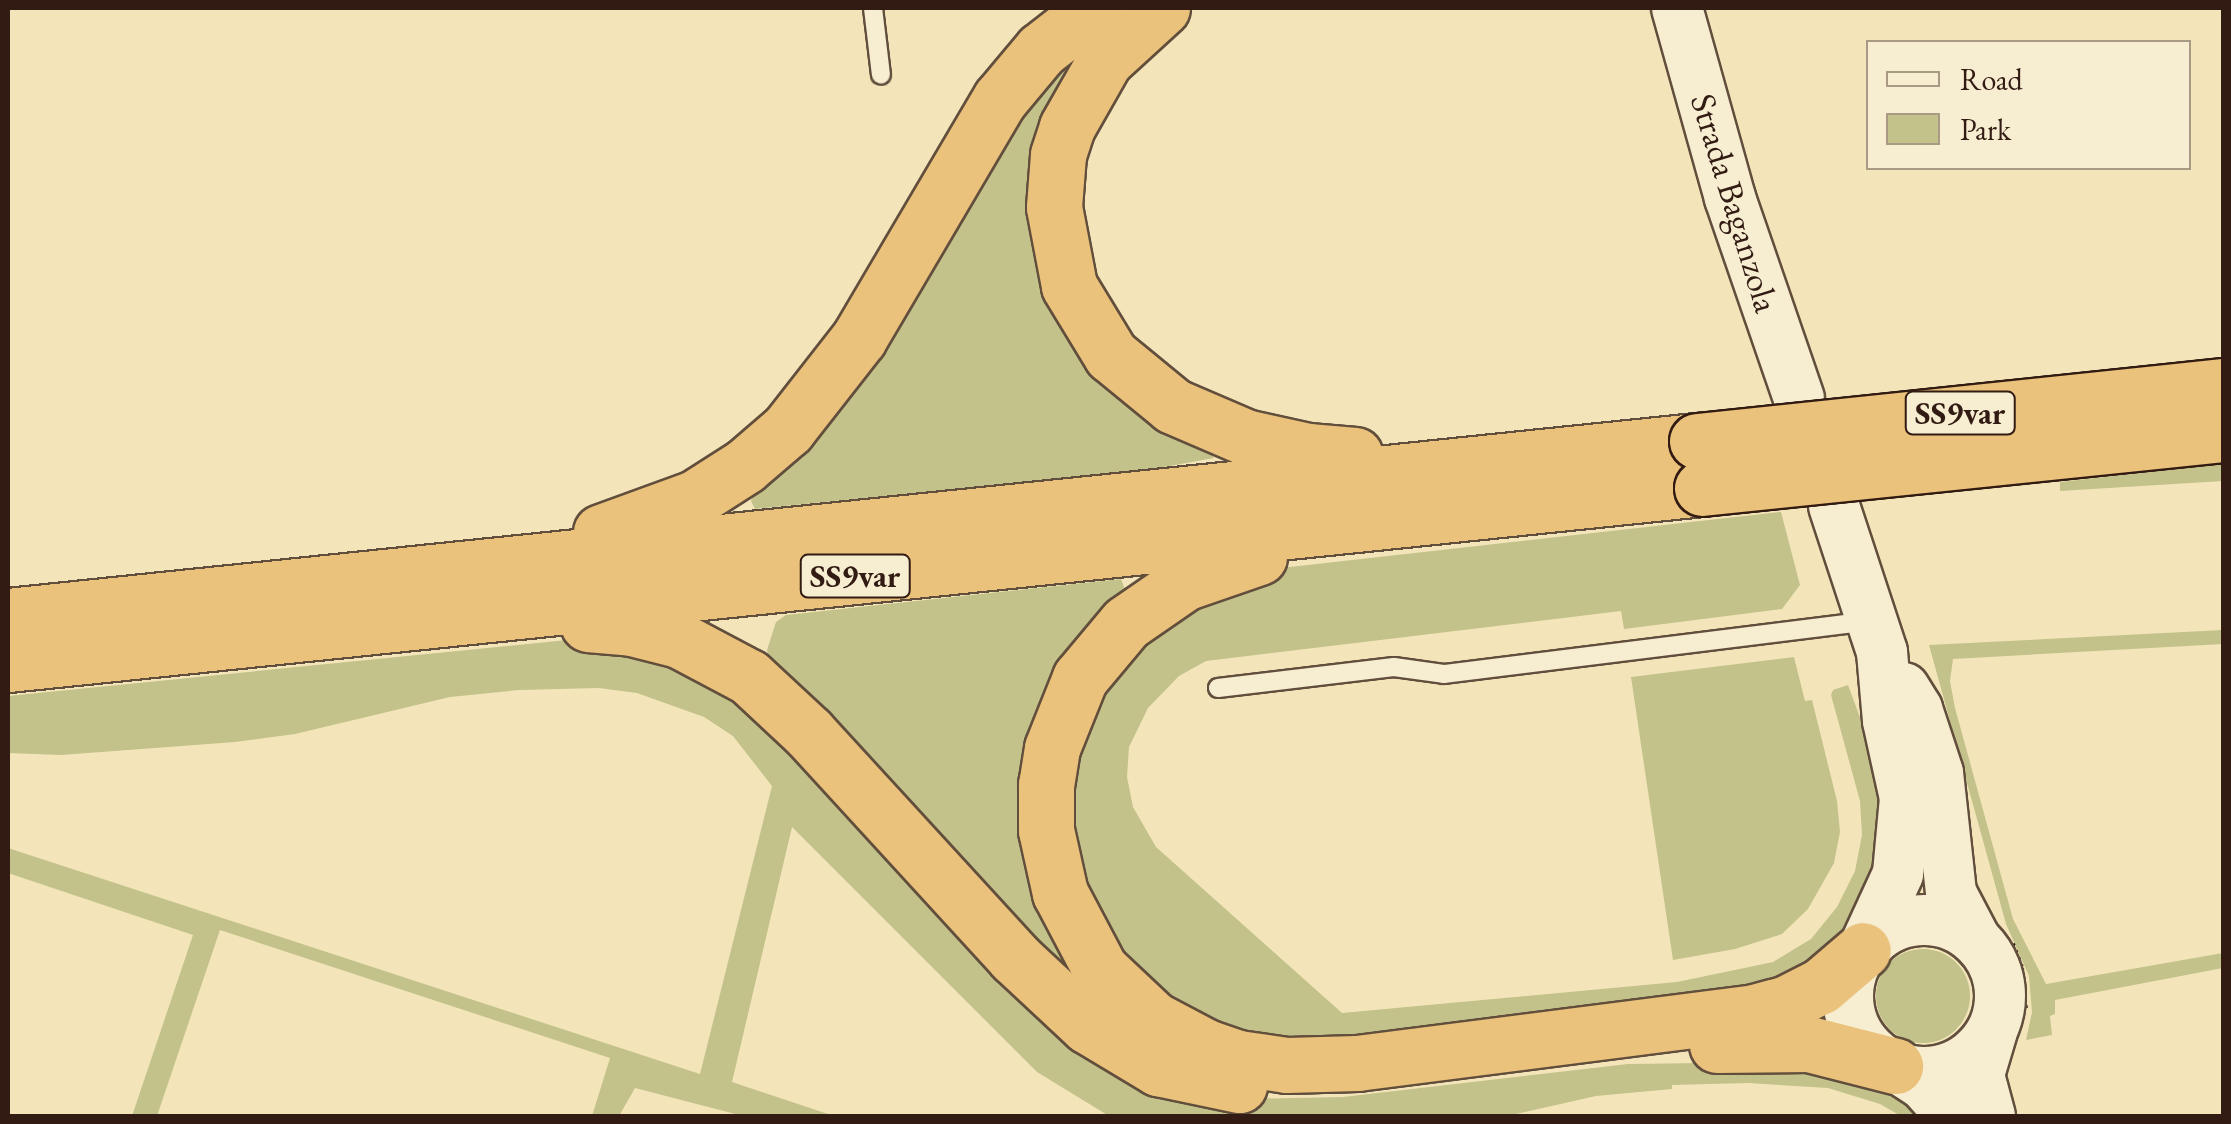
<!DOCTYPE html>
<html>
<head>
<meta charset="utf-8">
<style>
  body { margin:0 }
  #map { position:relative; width:2231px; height:1124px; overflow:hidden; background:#f3e5b9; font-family:"EB Garamond",serif }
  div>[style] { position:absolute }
  .green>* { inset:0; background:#c2c28a }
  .round { border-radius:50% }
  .path>* { height:6px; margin-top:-3px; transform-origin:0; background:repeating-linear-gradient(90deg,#321b12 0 2.5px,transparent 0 7.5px) }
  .roads { filter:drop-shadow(2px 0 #624e3c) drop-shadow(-2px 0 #624e3c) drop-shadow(0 2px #624e3c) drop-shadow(0 -2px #624e3c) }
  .lane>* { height:18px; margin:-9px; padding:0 9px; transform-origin:9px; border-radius:9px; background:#f7eed2 }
  .secondary>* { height:50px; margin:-25px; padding:0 25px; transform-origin:25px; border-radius:25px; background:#f7eed2 }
  .secondary>.ring { margin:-25px; padding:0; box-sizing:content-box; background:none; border:50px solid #f7eed2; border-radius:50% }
  .highway>* { height:55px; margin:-27.5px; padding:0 27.5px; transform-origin:27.5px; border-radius:27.5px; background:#eac27c }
  .bridges { filter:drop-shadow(2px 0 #321b12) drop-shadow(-2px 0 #321b12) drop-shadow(0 2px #321b12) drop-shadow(0 -2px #321b12) }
  .highway-bridge>* { height:55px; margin:-27.5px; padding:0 27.5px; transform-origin:27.5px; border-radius:27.5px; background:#eac27c }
  span { translate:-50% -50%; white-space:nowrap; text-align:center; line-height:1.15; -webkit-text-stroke:9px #f7eed2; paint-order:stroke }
  .shield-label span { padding:2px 8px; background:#f7eed2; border:2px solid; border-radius:8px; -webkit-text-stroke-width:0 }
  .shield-label { font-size:32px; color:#321b12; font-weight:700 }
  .street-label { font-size:35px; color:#321b12 }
  .frame { position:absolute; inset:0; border:10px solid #321b12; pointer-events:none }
  .legend { position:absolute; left:1866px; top:40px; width:325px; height:130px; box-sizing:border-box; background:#f7eed2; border:2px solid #a89a85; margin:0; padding:12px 18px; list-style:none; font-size:30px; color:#321b12 }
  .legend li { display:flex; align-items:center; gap:20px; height:50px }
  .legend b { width:50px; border:2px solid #a89a85 }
</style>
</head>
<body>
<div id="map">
  <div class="green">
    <div style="clip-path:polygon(1081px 40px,1032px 211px,1214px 458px,1147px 470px,755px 509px,751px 501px,756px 489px,980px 160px)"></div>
    <div style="clip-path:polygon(2223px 464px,2223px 481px,2060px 491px,2060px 482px)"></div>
    <div style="clip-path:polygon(1781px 512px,1800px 585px,1782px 609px,1624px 629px,1621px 611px,1206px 661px,1179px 676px,1148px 708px,1129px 747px,1127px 777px,1133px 807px,1156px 847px,1342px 1013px,1677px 982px,1773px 962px,1811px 939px,1837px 907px,1855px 871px,1862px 835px,1860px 801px,1831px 695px,1833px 690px,1848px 685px,1878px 766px,1887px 818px,1865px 907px,1801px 978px,1654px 1015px,1235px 1044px,1103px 950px,1060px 786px,1128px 639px,1263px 570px)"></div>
    <div style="clip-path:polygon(1121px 579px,1126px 592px,1066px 668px,1070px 968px,1064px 972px,770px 663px,767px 650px,776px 622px,786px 615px)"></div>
    <div style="clip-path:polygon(2223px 630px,2223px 644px,1953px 659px,1950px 681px,1955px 708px,2013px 919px,2046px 984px,2223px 953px,2223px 968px,2055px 1000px,2055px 1014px,2050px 1016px,2052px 1035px,2026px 1040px,2032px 1012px,2029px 976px,2006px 924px,1929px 645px)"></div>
    <div style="clip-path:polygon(577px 639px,708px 669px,1034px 1000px,1238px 1099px,1343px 1097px,1628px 1064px,1786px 1062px,1882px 1086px,1926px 1116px,1901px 1116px,1880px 1104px,1828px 1088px,1748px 1083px,1672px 1085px,1672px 1089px,1596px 1096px,1507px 1116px,1109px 1116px,1037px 1072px,792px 827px,732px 1082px,834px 1116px,743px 1116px,635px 1088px,619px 1116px,592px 1116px,610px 1058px,220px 930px,157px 1116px,132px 1116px,193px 935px,8px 873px,8px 848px,700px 1074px,772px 786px,733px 736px,704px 717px,637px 693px,599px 688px,519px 690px,450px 697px,295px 734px,235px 742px,61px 755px,8px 753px,8px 696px)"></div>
    <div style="clip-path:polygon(1794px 657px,1805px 701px,1812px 700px,1837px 801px,1840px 832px,1834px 863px,1808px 909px,1782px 934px,1735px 949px,1673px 960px,1631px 677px)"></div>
    <div class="round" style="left:1876px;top:949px;width:94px;height:94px"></div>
  </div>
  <div class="path">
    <div style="left:2012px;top:944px;width:26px;rotate:69deg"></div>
    <div style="left:2021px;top:968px;width:42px;rotate:84.6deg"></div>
  </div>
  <div class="roads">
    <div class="lane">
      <div style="left:873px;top:8px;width:67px;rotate:83.2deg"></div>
      <div style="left:1218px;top:688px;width:177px;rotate:-6.8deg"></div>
      <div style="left:1394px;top:667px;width:50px;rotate:8deg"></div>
      <div style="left:1444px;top:674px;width:426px;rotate:-7.1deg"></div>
    </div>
    <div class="secondary">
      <div style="left:1677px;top:8px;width:197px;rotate:74.4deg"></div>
      <div style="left:1730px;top:198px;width:212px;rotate:71deg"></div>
      <div style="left:1834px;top:506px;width:154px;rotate:71.8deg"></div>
      <div style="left:1882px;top:652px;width:69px;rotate:85deg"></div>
      <div style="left:1888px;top:721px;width:79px;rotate:77.6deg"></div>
      <div style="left:1905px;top:798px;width:76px;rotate:95.3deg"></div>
      <div style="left:1898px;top:874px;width:84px;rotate:114.7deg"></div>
      <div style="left:1904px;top:688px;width:25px;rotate:58deg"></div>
      <div style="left:1917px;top:709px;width:67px;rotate:71.8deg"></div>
      <div style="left:1938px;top:773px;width:121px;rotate:83.8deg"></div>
      <div style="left:1951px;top:893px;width:52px;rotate:62.4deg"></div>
      <div class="ring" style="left:1848px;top:920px;width:102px;height:102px"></div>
      <div style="left:1895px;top:1066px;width:33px;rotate:33deg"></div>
      <div style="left:1923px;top:1084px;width:43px;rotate:47.8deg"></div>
      <div style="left:1990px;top:1116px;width:42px;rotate:-105deg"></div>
      <div style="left:1979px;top:1075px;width:46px;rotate:-73.5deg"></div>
    </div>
    <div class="highway">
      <div style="left:1162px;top:8px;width:77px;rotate:137.6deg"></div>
      <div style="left:1105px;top:60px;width:77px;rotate:119.6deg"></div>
      <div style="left:1067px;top:127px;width:29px;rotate:108deg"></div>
      <div style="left:1058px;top:155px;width:52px;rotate:94.4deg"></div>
      <div style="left:1054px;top:207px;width:80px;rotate:79.2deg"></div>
      <div style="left:1069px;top:286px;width:81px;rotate:58.7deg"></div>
      <div style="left:1111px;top:355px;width:80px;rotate:39.4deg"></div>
      <div style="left:1173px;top:406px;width:78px;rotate:23.3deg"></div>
      <div style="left:1245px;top:437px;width:65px;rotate:12.5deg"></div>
      <div style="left:1308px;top:451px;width:47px;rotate:4.9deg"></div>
      <div style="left:601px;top:532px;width:100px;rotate:-19.9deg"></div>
      <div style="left:695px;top:498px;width:59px;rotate:-32.6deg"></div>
      <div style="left:745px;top:466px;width:57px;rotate:-40.7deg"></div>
      <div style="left:788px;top:429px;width:115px;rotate:-52deg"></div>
      <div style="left:859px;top:338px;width:277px;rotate:-59.5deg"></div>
      <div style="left:1000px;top:99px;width:64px;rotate:-50.1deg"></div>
      <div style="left:1041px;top:50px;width:68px;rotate:-37.9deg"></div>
      <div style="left:1259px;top:557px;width:79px;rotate:160.9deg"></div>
      <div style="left:1184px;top:583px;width:70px;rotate:145.4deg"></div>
      <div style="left:1126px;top:623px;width:72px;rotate:129.9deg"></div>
      <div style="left:1080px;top:678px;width:75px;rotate:111.8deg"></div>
      <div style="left:1052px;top:748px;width:36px;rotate:99deg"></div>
      <div style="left:1046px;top:784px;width:46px;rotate:90deg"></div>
      <div style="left:1046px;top:830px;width:65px;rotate:77.5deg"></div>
      <div style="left:1060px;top:893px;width:86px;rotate:62.2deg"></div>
      <div style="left:1100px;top:969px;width:73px;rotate:43.3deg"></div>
      <div style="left:1153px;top:1019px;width:60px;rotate:27.8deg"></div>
      <div style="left:1206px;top:1047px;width:34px;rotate:19deg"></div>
      <div style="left:1238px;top:1058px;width:49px;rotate:8.1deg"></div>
      <div style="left:1287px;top:1065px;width:70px;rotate:-1.6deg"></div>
      <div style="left:1357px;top:1063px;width:400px;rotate:-7.3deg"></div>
      <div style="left:1754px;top:1012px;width:34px;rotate:-15deg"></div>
      <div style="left:1787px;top:1003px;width:38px;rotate:-27deg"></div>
      <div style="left:1821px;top:986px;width:55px;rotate:-40.6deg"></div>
      <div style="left:8px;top:616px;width:1698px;rotate:-5.92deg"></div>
      <div style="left:588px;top:624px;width:44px;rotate:5.2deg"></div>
      <div style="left:632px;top:628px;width:49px;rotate:14.3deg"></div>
      <div style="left:679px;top:640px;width:79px;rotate:27.9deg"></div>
      <div style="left:749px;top:677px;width:82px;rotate:43deg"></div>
      <div style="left:809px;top:733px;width:304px;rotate:47.5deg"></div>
      <div style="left:1014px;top:957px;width:101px;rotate:43deg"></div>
      <div style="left:1088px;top:1026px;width:82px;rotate:31deg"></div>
      <div style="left:1158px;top:1068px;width:83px;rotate:11.9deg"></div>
      <div style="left:8px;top:664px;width:1703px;rotate:-5.93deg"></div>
      <div style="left:1717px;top:1045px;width:92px;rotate:-0.6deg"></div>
      <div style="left:1809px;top:1044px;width:89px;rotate:14.3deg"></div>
    </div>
  </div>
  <div class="bridges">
    <div class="highway-bridge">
      <div style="left:1697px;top:441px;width:530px;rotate:-5.96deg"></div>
      <div style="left:1702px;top:488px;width:525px;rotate:-5.91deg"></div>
    </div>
  </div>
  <div class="shield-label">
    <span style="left:1960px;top:413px">SS9var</span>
    <span style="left:855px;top:576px">SS9var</span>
  </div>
  <div class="street-label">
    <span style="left:1735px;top:203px;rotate:73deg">Strada Baganzola</span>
  </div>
  <div class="frame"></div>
  <ul class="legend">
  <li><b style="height:12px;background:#f7eed2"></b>Road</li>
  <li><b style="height:28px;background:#c2c28a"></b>Park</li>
  </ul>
</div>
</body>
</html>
